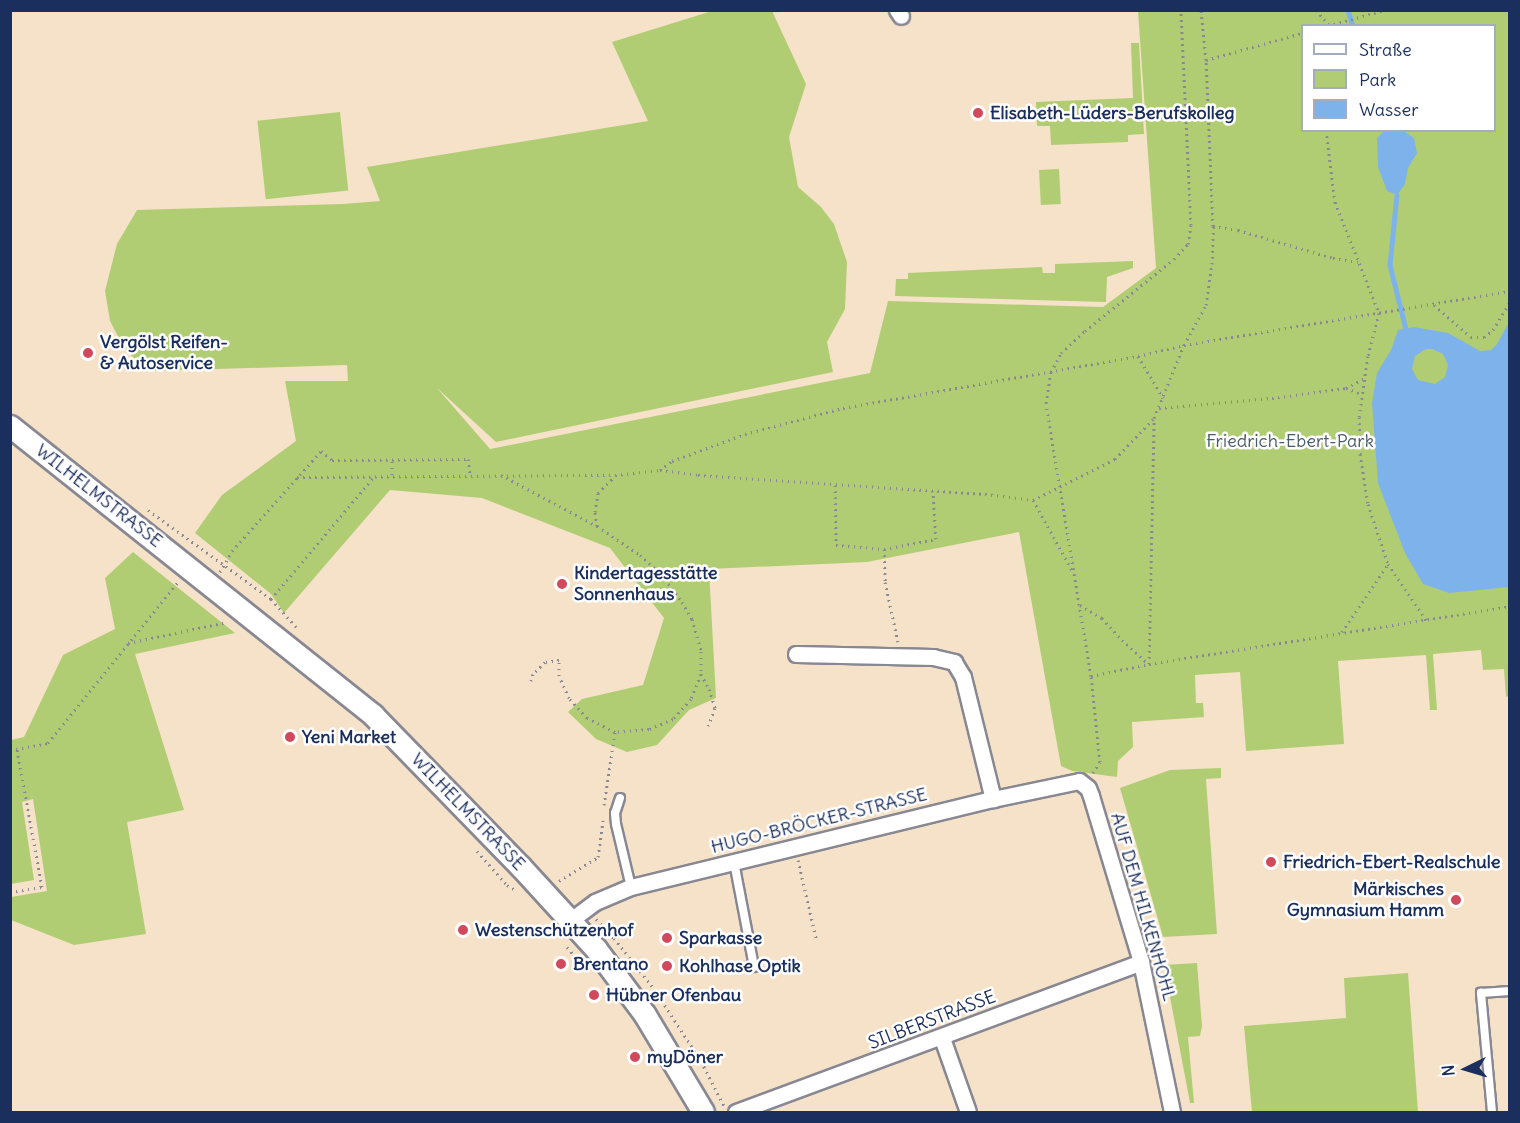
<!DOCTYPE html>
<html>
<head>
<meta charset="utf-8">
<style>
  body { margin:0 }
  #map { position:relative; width:1520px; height:1123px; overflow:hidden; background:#f5e2c8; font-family:Delius,sans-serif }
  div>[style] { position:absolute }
  .green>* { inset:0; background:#b1cd73; transform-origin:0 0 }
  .water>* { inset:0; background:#7eb2eb }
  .stream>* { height:4.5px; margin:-2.25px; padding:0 2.25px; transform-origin:2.25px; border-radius:2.25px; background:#7eb2eb }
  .path>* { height:3px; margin-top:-1.5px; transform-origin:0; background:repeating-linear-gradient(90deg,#888893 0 1.5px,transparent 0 6px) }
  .roads { filter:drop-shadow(2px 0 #888893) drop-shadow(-2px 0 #888893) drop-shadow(0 2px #888893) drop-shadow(0 -2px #888893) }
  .lane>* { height:8px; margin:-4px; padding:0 4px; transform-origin:4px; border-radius:4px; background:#fff }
  .street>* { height:15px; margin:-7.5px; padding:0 7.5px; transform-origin:7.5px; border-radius:7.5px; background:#fff }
  .secondary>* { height:21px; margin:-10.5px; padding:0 10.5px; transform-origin:10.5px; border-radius:10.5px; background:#fff }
  .dots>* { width:16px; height:16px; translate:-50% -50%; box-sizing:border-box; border:3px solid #fff; border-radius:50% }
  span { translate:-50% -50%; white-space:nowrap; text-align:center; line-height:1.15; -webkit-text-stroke:5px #fff; paint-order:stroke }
  .poi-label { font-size:18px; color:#1b2f5e; font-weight:700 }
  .left { translate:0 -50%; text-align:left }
  .right { translate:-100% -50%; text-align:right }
  .park-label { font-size:18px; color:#485e64 }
  .street-label { font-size:18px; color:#1b2f5e }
  .frame { position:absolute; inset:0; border:12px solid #1b2f5e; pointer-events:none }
  .legend { position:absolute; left:1301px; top:24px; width:195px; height:108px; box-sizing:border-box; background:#fff; border:2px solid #a4acbf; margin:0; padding:8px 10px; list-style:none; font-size:18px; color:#1b2f5e }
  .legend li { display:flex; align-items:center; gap:12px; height:30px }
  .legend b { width:30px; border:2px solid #a4acbf }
  .north { position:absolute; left:1436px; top:1039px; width:60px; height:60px; -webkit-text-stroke:4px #fff; paint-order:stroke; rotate:265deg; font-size:16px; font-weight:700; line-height:24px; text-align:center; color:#1b2f5e }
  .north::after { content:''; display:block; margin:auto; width:21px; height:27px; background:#1b2f5e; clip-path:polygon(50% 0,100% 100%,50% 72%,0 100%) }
</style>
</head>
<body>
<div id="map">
  <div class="green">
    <div style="clip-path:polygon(evenodd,712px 11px,772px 11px,806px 84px,789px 137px,798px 187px,821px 207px,834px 224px,847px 262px,845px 309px,827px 342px,833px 372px,496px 442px,437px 388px,490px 449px,870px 373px,888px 301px,1103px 307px,1156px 268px,1138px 11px,1509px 11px,1509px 696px,1506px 697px,1504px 669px,1483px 670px,1481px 650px,1433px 654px,1437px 710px,1430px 710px,1426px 655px,1338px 661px,1344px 744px,1246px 751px,1240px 672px,1195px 675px,1196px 703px,1203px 703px,1204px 717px,1132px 722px,1133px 747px,1118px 761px,1117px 777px,1072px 771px,1061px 766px,1019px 532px,867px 562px,709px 569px,716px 698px,689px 710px,657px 745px,627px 752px,596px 739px,568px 712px,582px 699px,643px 685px,664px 618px,610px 548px,482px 498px,390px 490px,284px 613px,271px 594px,195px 533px,222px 495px,296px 441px,285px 381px,348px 381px,347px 365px,155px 371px,138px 363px,123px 346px,110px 321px,105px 291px,117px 244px,137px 210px,343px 204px,380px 201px,367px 167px,648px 121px,612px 42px,712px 11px,1302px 26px,1494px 26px,1494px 130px,1302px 130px,1302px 26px)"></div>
    <div style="clip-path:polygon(1131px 43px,1139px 43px,1144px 134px,1128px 135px,1128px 142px,1051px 145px,1050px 126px,1037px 126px,1036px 102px,1133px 98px)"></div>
    <div style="left:340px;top:112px;width:79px;height:83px;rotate:84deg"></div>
    <div style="left:1059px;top:169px;width:35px;height:20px;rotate:87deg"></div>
    <div style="clip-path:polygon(1133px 261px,1133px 268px,1107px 277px,1106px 302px,895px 296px,896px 279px,908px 279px,908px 273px,1042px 267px,1043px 273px,1055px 273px,1055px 264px)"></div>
    <div style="clip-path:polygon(133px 552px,235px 633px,135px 654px,184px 810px,127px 822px,146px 934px,74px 945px,11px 920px,11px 897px,47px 891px,33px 799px,22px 802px,34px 880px,11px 884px,11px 740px,24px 737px,63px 655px,115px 629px,105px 578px)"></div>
    <div style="clip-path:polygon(1221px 768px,1221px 778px,1206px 779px,1217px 934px,1163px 937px,1120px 788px,1170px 770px)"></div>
    <div style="clip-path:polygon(1197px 963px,1202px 1026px,1200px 1036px,1188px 1037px,1194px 1103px,1190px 1103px,1164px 965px)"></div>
    <div style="clip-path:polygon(1408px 973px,1418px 1112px,1252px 1112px,1244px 1026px,1346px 1018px,1344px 978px)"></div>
  </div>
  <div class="water">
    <div style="clip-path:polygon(1384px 131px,1404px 131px,1414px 138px,1417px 153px,1408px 168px,1405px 184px,1397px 195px,1387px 191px,1378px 167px,1377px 138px)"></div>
    <div style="clip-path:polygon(evenodd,1509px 322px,1509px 587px,1449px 593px,1423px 584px,1405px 553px,1378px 483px,1372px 403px,1377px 373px,1391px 350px,1398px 330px,1414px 327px,1448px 333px,1480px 351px,1491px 350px,1497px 344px,1509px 322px,1426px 349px,1432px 349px,1443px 354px,1448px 365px,1445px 377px,1435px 384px,1418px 380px,1412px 369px,1415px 356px,1426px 349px)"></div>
  </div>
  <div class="stream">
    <div style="left:1348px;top:10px;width:17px;rotate:73deg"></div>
    <div style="left:1397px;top:195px;width:70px;rotate:95.7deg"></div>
    <div style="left:1390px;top:265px;width:66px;rotate:76deg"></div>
  </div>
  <div class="path">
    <div style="left:1316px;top:10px;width:21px;rotate:49deg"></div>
    <div style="left:1328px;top:26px;width:58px;rotate:-15.9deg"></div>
    <div style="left:1206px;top:60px;width:100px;rotate:-15.7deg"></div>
    <div style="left:1326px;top:130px;width:73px;rotate:82.9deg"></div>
    <div style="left:1335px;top:202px;width:119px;rotate:68.4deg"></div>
    <div style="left:1379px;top:313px;width:44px;rotate:104.3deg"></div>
    <div style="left:1368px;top:356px;width:62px;rotate:98.4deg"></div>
    <div style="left:1359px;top:417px;width:37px;rotate:88deg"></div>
    <div style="left:1360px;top:454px;width:51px;rotate:80.9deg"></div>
    <div style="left:1368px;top:504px;width:63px;rotate:71.6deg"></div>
    <div style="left:1388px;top:564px;width:68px;rotate:55.8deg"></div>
    <div style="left:1213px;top:226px;width:25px;rotate:9deg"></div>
    <div style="left:1238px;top:230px;width:99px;rotate:16.4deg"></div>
    <div style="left:1333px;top:258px;width:25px;rotate:9deg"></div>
    <div style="left:1434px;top:305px;width:49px;rotate:40.9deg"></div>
    <div style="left:1471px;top:337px;width:13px"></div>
    <div style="left:1484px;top:337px;width:11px;rotate:-38deg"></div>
    <div style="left:1493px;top:330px;width:33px;rotate:-59deg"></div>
    <div style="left:1138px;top:356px;width:49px;rotate:59.2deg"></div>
    <div style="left:1346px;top:388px;width:21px;rotate:-28deg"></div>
    <div style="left:1159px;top:408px;width:113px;rotate:-5.1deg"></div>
    <div style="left:1272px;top:398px;width:75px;rotate:-7.7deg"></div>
    <div style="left:1346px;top:388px;width:17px;rotate:21deg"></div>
    <div style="left:392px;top:461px;width:16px;rotate:90deg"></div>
    <div style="left:660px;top:470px;width:15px;rotate:-37deg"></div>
    <div style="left:672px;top:461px;width:78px;rotate:-20.3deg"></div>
    <div style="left:745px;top:434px;width:101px;rotate:-14.9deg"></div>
    <div style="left:843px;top:408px;width:300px;rotate:-10deg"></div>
    <div style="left:1138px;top:356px;width:47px;rotate:-13.4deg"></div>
    <div style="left:1184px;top:345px;width:330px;rotate:-9.4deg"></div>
    <div style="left:501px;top:475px;width:109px;rotate:28deg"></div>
    <div style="left:597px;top:526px;width:52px;rotate:34deg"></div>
    <div style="left:640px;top:555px;width:28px;rotate:42deg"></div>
    <div style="left:661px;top:574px;width:35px;rotate:53deg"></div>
    <div style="left:682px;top:602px;width:20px;rotate:60deg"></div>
    <div style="left:692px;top:619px;width:33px;rotate:74deg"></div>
    <div style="left:701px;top:651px;width:23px;rotate:90deg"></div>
    <div style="left:701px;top:674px;width:27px;rotate:112deg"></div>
    <div style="left:691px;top:699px;width:27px;rotate:132deg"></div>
    <div style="left:673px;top:719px;width:26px;rotate:157deg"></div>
    <div style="left:649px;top:729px;width:34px;rotate:175deg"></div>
    <div style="left:615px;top:732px;width:31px;rotate:-153deg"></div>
    <div style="left:587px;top:718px;width:27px;rotate:-132deg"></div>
    <div style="left:569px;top:698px;width:24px;rotate:-114deg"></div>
    <div style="left:559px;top:676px;width:16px;rotate:-90deg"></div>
    <div style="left:559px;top:660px;width:14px;rotate:172deg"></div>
    <div style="left:545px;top:662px;width:17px;rotate:135deg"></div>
    <div style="left:533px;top:674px;width:7px;rotate:106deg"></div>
    <div style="left:297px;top:477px;width:318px;rotate:-0.4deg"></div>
    <div style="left:615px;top:475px;width:45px;rotate:-6.3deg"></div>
    <div style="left:660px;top:470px;width:38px;rotate:7deg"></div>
    <div style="left:698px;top:475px;width:288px;rotate:3.8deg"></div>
    <div style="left:985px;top:494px;width:48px;rotate:7.1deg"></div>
    <div style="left:1033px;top:500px;width:92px;rotate:-26.6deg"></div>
    <div style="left:1115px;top:459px;width:57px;rotate:-46.4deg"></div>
    <div style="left:835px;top:485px;width:60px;rotate:89deg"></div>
    <div style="left:836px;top:545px;width:48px;rotate:4.8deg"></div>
    <div style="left:884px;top:549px;width:53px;rotate:-10.9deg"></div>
    <div style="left:936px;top:539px;width:48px;rotate:-93.6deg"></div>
    <div style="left:1033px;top:500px;width:82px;rotate:60.9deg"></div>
    <div style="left:148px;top:510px;width:152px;rotate:35.9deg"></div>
    <div style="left:271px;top:599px;width:39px;rotate:48deg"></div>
    <div style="left:597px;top:526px;width:14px;rotate:-98deg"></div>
    <div style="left:595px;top:512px;width:19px;rotate:-81deg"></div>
    <div style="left:598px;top:493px;width:24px;rotate:-45deg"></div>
    <div style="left:884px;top:549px;width:33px;rotate:88deg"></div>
    <div style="left:885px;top:582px;width:61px;rotate:77.8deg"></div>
    <div style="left:220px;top:572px;width:24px;rotate:-60deg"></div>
    <div style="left:232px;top:551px;width:134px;rotate:-48.3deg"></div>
    <div style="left:321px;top:451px;width:14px;rotate:39deg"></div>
    <div style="left:332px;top:460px;width:136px;rotate:-0.4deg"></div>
    <div style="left:468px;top:459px;width:16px;rotate:83deg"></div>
    <div style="left:271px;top:599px;width:158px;rotate:-49.9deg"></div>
    <div style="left:1080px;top:605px;width:26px;rotate:31deg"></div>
    <div style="left:1102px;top:618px;width:30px;rotate:48deg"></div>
    <div style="left:1122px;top:640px;width:36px;rotate:42deg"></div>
    <div style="left:1342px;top:632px;width:82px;rotate:-55.9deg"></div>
    <div style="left:128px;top:643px;width:101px;rotate:-12deg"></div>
    <div style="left:1149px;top:664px;width:246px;rotate:-88.8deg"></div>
    <div style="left:1154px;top:418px;width:79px;rotate:-67.7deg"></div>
    <div style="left:1184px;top:345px;width:46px;rotate:-61.2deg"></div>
    <div style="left:1206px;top:305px;width:41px;rotate:-81.7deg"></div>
    <div style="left:1212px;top:264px;width:38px;rotate:-88deg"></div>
    <div style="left:1213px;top:226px;width:166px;rotate:-92.4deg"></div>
    <div style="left:1206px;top:60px;width:50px;rotate:-95.7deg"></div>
    <div style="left:701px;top:674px;width:17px;rotate:62deg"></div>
    <div style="left:709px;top:689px;width:20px;rotate:72deg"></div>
    <div style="left:715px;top:708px;width:19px;rotate:111deg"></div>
    <div style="left:1091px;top:676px;width:59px;rotate:-11.7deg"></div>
    <div style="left:1149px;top:664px;width:366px;rotate:-9.1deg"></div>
    <div style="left:10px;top:750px;width:39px;rotate:-10deg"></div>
    <div style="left:48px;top:743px;width:207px;rotate:-51.1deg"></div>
    <div style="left:1093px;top:773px;width:13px;rotate:-58deg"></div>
    <div style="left:1100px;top:762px;width:86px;rotate:-96deg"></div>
    <div style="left:1091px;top:676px;width:277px;rotate:-99.4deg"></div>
    <div style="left:1046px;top:403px;width:31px;rotate:-81deg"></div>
    <div style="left:1051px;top:372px;width:21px;rotate:-62deg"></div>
    <div style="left:1061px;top:353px;width:33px;rotate:-43deg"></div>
    <div style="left:1085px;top:331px;width:114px;rotate:-39deg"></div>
    <div style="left:1174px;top:259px;width:21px;rotate:-47deg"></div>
    <div style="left:1188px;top:244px;width:19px;rotate:-81deg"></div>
    <div style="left:1191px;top:225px;width:215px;rotate:-92.7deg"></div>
    <div style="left:604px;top:805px;width:74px;rotate:-81.4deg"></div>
    <div style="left:477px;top:851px;width:45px;rotate:48.6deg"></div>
    <div style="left:507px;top:885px;width:8px;rotate:30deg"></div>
    <div style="left:798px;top:860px;width:80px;rotate:77deg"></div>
    <div style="left:559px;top:881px;width:46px;rotate:-31.6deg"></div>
    <div style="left:598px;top:857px;width:37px;rotate:-82deg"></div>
    <div style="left:10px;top:892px;width:32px;rotate:-9deg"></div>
    <div style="left:42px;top:887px;width:140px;rotate:-100.3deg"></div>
    <div style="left:596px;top:919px;width:26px;rotate:47deg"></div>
    <div style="left:614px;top:938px;width:66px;rotate:51.7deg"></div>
    <div style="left:655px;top:990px;width:85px;rotate:57.1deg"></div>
    <div style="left:701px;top:1061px;width:51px;rotate:62.9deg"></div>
    <div style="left:567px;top:947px;width:26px;rotate:50deg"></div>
  </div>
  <div class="roads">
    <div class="lane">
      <div style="left:620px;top:798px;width:16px;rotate:108deg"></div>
      <div style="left:615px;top:813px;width:11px;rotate:85deg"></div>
      <div style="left:616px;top:824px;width:65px;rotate:76.6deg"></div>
      <div style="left:734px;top:862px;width:107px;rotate:79.2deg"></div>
      <div style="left:1492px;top:1112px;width:120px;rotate:-95.3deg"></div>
      <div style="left:1481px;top:993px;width:29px;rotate:-4deg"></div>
    </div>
    <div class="street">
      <div style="left:897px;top:10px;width:7px;rotate:56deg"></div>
      <div style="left:796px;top:654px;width:137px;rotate:1.3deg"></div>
      <div style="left:933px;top:657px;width:22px;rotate:13deg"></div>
      <div style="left:954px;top:662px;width:17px;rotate:59deg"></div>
      <div style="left:963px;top:677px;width:126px;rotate:76.2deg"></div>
      <div style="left:571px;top:920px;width:30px;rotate:-37deg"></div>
      <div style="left:595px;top:902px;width:39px;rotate:-23deg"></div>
      <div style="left:631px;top:887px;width:373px;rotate:-13.7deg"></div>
      <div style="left:993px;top:799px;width:88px;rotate:-11.8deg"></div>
      <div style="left:1079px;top:781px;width:11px;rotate:38deg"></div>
      <div style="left:1088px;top:788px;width:9px;rotate:69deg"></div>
      <div style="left:1091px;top:796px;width:173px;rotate:73.2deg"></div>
      <div style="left:1141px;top:962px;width:153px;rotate:78.3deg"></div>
      <div style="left:942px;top:1038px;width:78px;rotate:70.6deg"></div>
      <div style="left:736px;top:1112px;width:432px;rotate:-20.3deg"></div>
    </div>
    <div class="secondary">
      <div style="left:10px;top:426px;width:464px;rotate:38.5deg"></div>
      <div style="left:373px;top:715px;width:211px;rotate:45.8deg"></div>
      <div style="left:520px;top:866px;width:113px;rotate:47.5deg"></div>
      <div style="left:596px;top:949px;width:82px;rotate:53.4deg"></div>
      <div style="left:645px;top:1015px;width:113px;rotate:59.1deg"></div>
    </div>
  </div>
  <div class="dots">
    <div style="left:978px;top:113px;background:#d1495b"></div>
    <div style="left:88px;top:353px;background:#d1495b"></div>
    <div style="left:562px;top:584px;background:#d1495b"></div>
    <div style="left:290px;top:737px;background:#d1495b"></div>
    <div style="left:1271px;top:862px;background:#d1495b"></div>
    <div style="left:1456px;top:900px;background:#d1495b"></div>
    <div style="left:463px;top:930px;background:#d1495b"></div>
    <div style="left:667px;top:938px;background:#d1495b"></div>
    <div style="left:561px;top:964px;background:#d1495b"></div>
    <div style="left:667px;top:966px;background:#d1495b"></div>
    <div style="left:594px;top:995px;background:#d1495b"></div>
    <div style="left:635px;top:1057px;background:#d1495b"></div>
  </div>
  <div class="poi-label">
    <span class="left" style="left:990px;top:113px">Elisabeth-Lüders-Berufskolleg</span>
    <span class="left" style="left:100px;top:353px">Vergölst Reifen-<br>&amp; Autoservice</span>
    <span class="left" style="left:574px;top:584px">Kindertagesstätte<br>Sonnenhaus</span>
    <span class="left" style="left:302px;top:737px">Yeni Market</span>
    <span class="left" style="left:1283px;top:862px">Friedrich-Ebert-Realschule</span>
    <span class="right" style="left:1444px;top:900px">Märkisches<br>Gymnasium Hamm</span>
    <span class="left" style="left:475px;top:930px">Westenschützenhof</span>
    <span class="left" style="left:679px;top:938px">Sparkasse</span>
    <span class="left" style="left:573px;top:964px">Brentano</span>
    <span class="left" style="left:679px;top:966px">Kohlhase Optik</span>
    <span class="left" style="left:606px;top:995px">Hübner Ofenbau</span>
    <span class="left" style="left:647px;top:1057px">myDöner</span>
  </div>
  <div class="park-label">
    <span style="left:1290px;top:441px">Friedrich-Ebert-Park</span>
  </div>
  <div class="street-label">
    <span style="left:99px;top:496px;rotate:38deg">WILHELMSTRASSE</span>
    <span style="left:468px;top:812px;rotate:46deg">WILHELMSTRASSE</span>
    <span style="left:819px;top:821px;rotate:-14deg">HUGO-BRÖCKER-STRASSE</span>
    <span style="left:1143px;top:907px;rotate:74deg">AUF DEM HILKENHOHL</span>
    <span style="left:932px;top:1020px;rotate:-21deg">SILBERSTRASSE</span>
  </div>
  <div class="frame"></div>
  <ul class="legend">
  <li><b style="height:8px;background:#fff"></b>Straße</li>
  <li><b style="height:16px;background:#b1cd73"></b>Park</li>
  <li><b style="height:16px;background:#7eb2eb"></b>Wasser</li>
  </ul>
  <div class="north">N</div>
</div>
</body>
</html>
